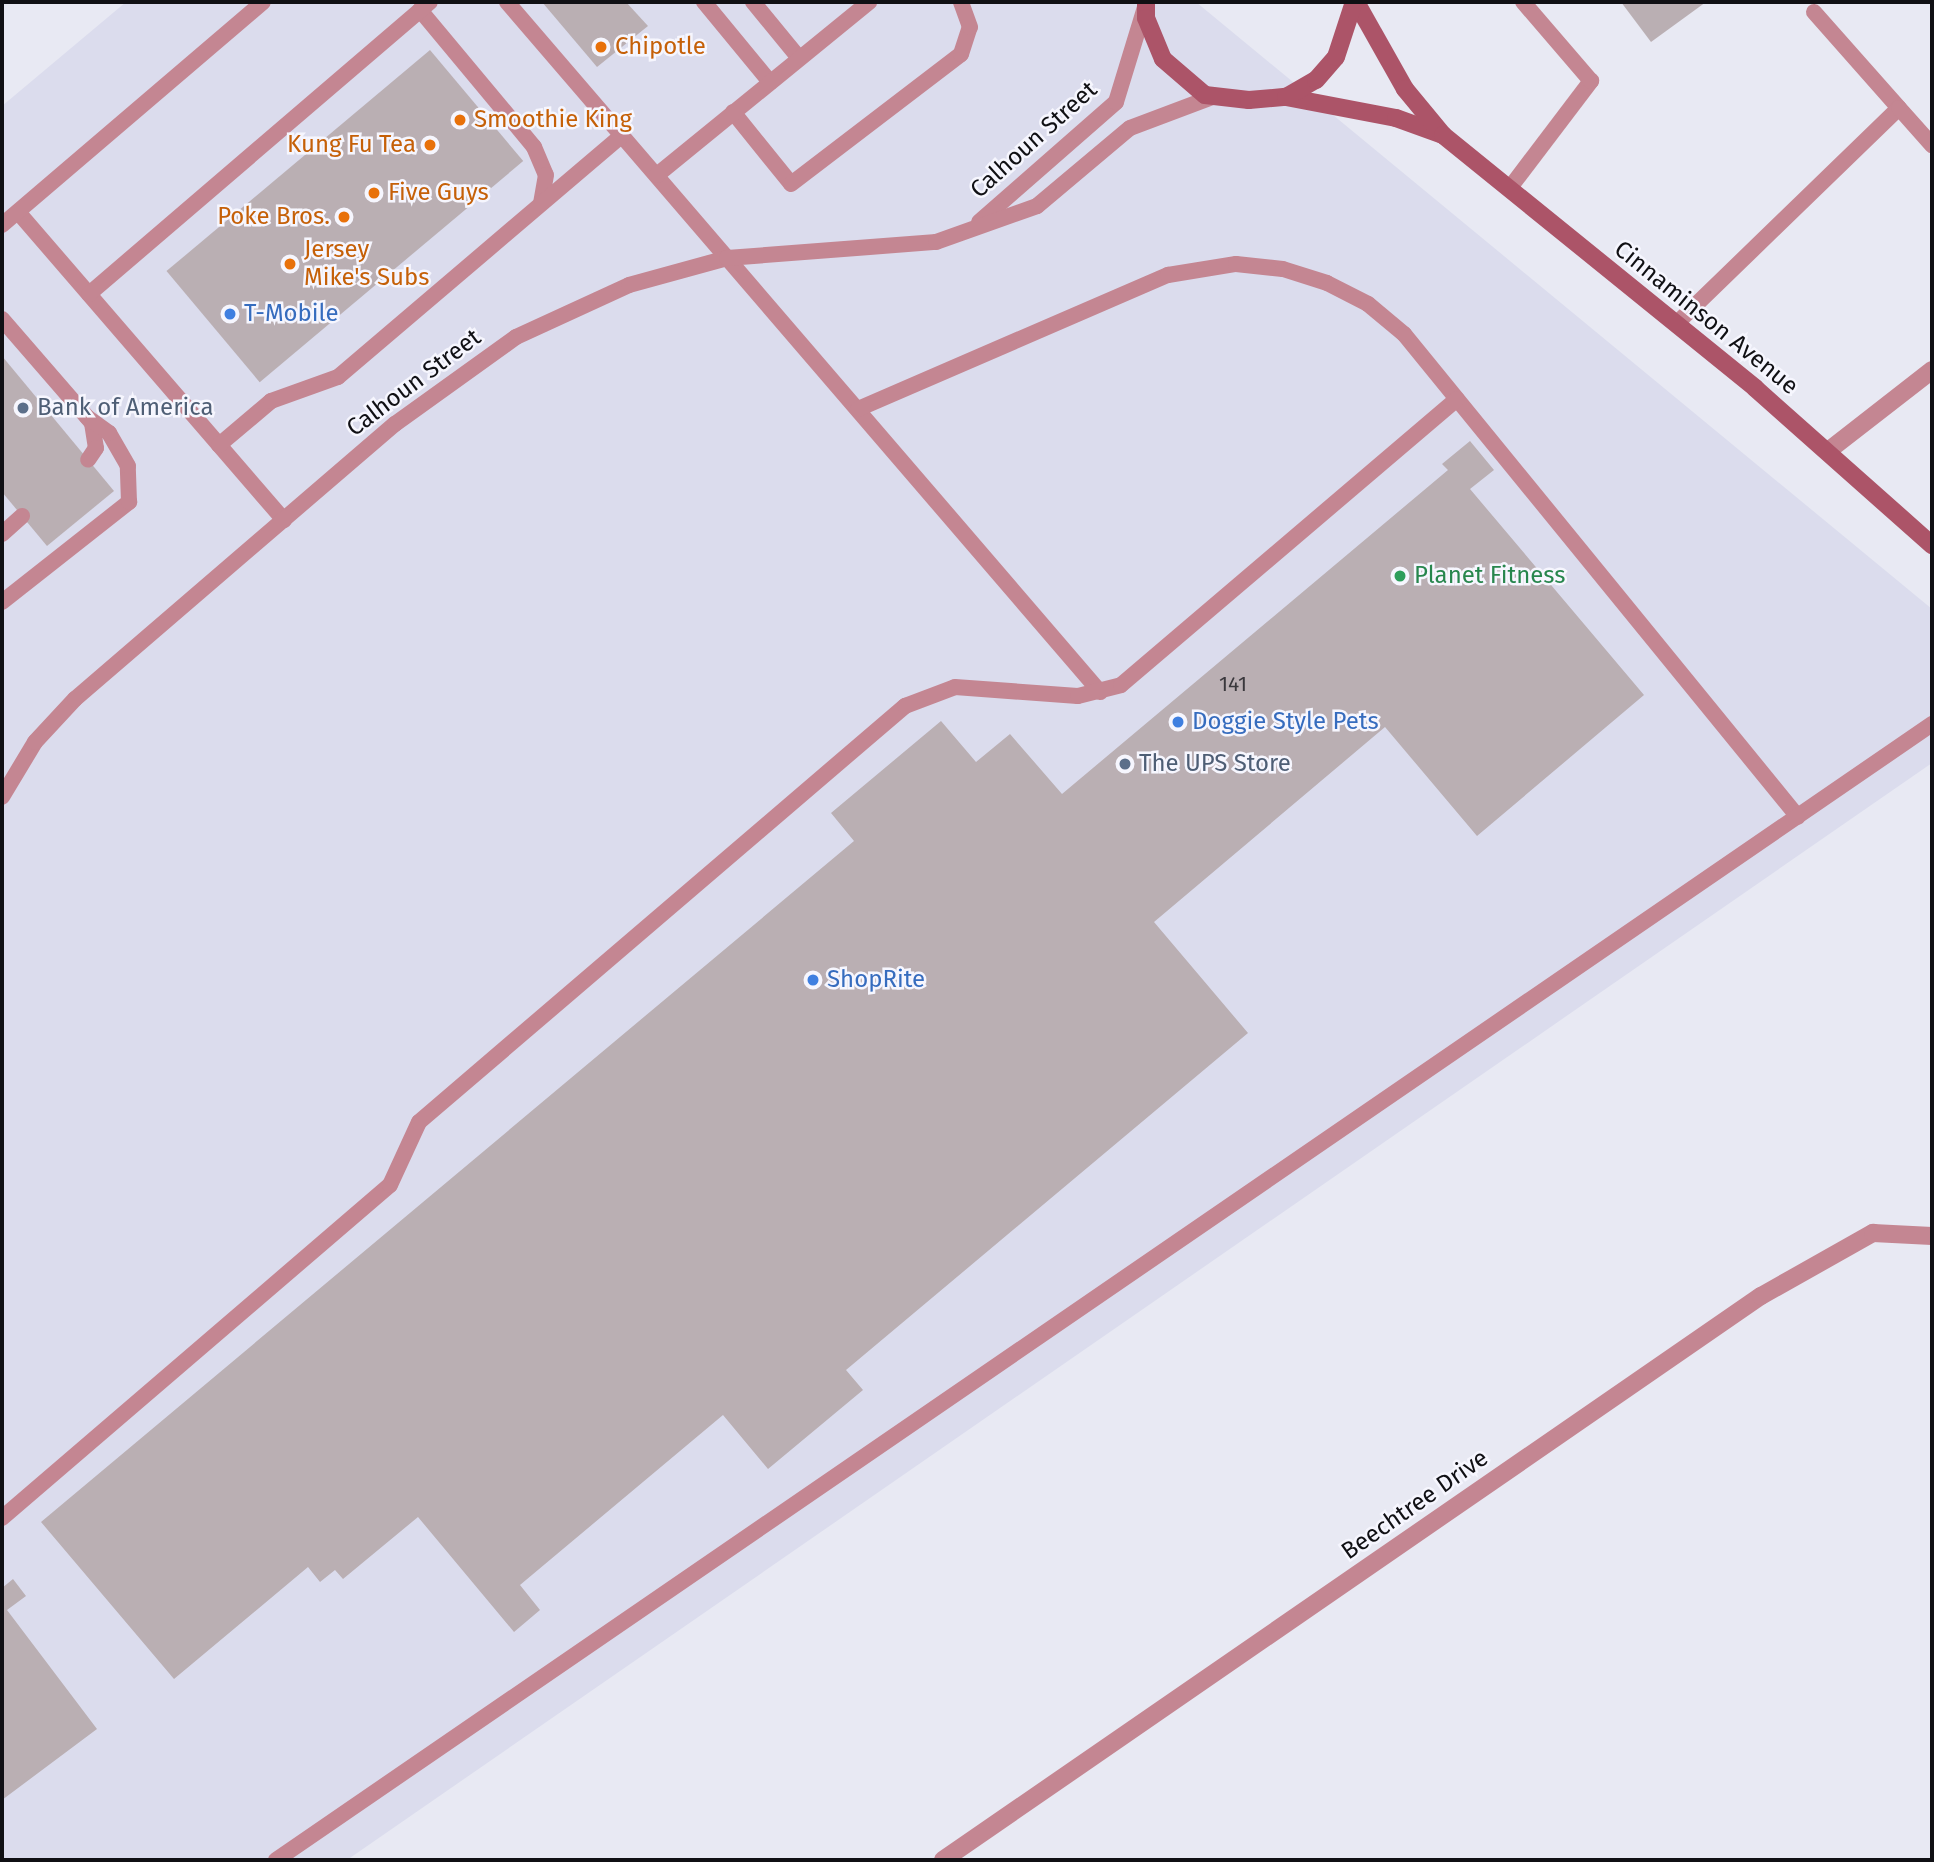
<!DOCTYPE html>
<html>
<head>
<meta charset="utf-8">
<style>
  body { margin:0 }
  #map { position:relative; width:1934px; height:1862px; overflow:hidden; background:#e8e9f3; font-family:"Fira Sans",sans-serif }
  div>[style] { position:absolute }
  .built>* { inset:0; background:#dbdced }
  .building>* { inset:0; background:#baafb3; transform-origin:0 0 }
  .lane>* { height:16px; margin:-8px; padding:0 8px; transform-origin:8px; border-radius:8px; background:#c48692 }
  .street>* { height:18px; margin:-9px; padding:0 9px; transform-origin:9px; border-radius:9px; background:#c48692 }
  .secondary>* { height:18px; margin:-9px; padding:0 9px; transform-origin:9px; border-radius:9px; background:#ac5468 }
  .dots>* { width:19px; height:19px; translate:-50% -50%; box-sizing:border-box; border:4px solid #f6f6fe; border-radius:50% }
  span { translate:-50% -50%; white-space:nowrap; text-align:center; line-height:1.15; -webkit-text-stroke:5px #f6f6fe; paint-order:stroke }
  .number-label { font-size:21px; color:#3a383c }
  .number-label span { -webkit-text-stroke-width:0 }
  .food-label { font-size:24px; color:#c56008 }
  .left { translate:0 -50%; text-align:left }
  .right { translate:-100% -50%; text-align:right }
  .street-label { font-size:24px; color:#101014 }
  .shop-label { font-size:24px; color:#366cbe }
  .service-label { font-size:24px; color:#4e5e75 }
  .leisure-label { font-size:24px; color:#27864d }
  .frame { position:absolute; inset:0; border:4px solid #101014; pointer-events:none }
</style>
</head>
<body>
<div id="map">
  <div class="built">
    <div style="clip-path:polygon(126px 2px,1196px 2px,1932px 609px,1932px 763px,347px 1860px,2px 1860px,2px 106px)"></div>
  </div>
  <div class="building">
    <div style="clip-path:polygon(542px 2px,626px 2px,648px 26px,597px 67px)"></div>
    <div style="clip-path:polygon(1621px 2px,1706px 2px,1651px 42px)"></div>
    <div style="left:430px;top:50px;width:145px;height:344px;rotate:50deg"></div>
    <div style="clip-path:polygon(2px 356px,114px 491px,47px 546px,2px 492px)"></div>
    <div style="clip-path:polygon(1470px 441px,1494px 470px,1470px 489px,1644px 695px,1477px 836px,1385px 727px,1154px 922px,1248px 1033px,846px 1370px,863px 1390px,768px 1469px,723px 1415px,520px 1585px,540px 1610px,514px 1632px,418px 1517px,343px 1579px,335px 1570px,320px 1582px,308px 1567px,174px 1679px,41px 1522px,854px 841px,831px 813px,941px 721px,976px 762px,1010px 734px,1062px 794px,1448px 470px,1442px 464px)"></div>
    <div style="clip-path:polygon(13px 1579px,26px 1596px,7px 1610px,97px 1729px,2px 1800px,2px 1588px)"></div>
  </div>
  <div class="lane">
    <div style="left:507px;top:2px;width:910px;rotate:49.32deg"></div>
    <div style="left:704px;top:2px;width:104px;rotate:50.5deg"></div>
    <div style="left:753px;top:2px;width:72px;rotate:50.6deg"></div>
    <div style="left:420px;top:10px;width:178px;rotate:50.2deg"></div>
    <div style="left:534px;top:147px;width:30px;rotate:67deg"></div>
    <div style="left:546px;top:175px;width:27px;rotate:100deg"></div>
    <div style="left:1814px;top:12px;width:128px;rotate:48.5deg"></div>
    <div style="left:733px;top:112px;width:92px;rotate:51.1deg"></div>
    <div style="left:791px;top:184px;width:214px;rotate:-37.4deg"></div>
    <div style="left:961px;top:54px;width:28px;rotate:-72deg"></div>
    <div style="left:970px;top:27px;width:27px;rotate:-110deg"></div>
    <div style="left:657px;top:175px;width:274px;rotate:-39.2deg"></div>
    <div style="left:1509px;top:189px;width:136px;rotate:-52.8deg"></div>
    <div style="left:1591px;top:81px;width:104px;rotate:-130.7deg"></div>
    <div style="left:18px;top:212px;width:407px;rotate:49.2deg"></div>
    <div style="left:979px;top:222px;width:182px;rotate:-41.2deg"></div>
    <div style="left:1116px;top:102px;width:99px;rotate:-73deg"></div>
    <div style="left:2px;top:225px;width:343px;rotate:-40.5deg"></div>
    <div style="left:89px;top:294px;width:449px;rotate:-40.6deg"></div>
    <div style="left:2px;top:319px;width:138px;rotate:49.1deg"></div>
    <div style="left:92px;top:423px;width:25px;rotate:81deg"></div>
    <div style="left:96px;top:448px;width:14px;rotate:124deg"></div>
    <div style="left:1676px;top:324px;width:310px;rotate:-44.1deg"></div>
    <div style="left:1899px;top:108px;width:50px;rotate:48.3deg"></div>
    <div style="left:858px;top:409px;width:338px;rotate:-23.4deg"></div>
    <div style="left:1168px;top:275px;width:69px;rotate:-9.2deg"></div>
    <div style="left:1236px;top:264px;width:47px;rotate:6.1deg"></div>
    <div style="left:1283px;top:269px;width:46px;rotate:17.7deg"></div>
    <div style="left:1327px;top:283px;width:46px;rotate:27.1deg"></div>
    <div style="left:1368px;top:304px;width:47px;rotate:39.8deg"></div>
    <div style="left:1404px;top:334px;width:623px;rotate:50.79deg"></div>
    <div style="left:219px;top:445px;width:68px;rotate:-40.2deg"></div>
    <div style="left:271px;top:401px;width:71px;rotate:-19.7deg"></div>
    <div style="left:338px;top:377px;width:373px;rotate:-40.4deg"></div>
    <div style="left:2px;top:534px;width:27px;rotate:-42deg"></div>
    <div style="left:2px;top:602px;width:162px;rotate:-38.2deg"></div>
    <div style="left:129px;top:502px;width:36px;rotate:-92deg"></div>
    <div style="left:128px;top:466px;width:38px;rotate:-120deg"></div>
    <div style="left:109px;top:433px;width:27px;rotate:-144deg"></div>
    <div style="left:2px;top:797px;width:64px;rotate:-59deg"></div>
    <div style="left:35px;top:742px;width:59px;rotate:-47.1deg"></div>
    <div style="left:75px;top:699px;width:422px;rotate:-40.7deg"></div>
    <div style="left:395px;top:424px;width:149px;rotate:-35.7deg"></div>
    <div style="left:516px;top:337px;width:124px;rotate:-24.7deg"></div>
    <div style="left:629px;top:285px;width:102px;rotate:-15.4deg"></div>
    <div style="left:727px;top:258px;width:210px;rotate:-4.4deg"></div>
    <div style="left:936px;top:242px;width:107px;rotate:-19.6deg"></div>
    <div style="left:1037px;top:206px;width:121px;rotate:-40deg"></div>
    <div style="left:1130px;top:128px;width:88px;rotate:-20.7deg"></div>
    <div style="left:2px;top:1518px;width:511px;rotate:-40.64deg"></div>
    <div style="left:390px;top:1185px;width:69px;rotate:-65.3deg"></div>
    <div style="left:419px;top:1122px;width:640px;rotate:-40.56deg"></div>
    <div style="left:905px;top:706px;width:53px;rotate:-20.8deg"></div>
    <div style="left:955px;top:687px;width:123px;rotate:4.2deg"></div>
    <div style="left:1078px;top:696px;width:44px;rotate:-14.3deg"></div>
    <div style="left:1121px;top:685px;width:441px;rotate:-40.4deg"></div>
    <div style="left:276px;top:1860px;width:2008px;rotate:-34.45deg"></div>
  </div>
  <div class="street">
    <div style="left:1828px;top:451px;width:132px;rotate:-37.9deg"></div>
    <div style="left:943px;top:1860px;width:994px;rotate:-34.59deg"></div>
    <div style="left:1761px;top:1296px;width:129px;rotate:-29.4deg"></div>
    <div style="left:1873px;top:1233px;width:59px;rotate:2.9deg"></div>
  </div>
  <div class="secondary">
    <div style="left:1146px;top:2px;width:16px;rotate:90deg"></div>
    <div style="left:1146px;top:18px;width:44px;rotate:67.5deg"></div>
    <div style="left:1163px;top:59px;width:55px;rotate:40.6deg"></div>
    <div style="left:1205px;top:95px;width:44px;rotate:6.5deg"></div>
    <div style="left:1249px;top:100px;width:37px;rotate:-5deg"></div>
    <div style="left:1286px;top:97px;width:112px;rotate:10.8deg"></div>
    <div style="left:1396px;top:118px;width:50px;rotate:19.9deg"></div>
    <div style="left:1356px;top:2px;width:100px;rotate:60.6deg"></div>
    <div style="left:1405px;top:89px;width:60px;rotate:50.4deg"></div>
    <div style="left:1443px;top:135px;width:402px;rotate:39deg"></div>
    <div style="left:1755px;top:388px;width:237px;rotate:41.6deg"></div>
    <div style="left:1286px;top:97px;width:34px;rotate:-30deg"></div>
    <div style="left:1316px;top:80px;width:30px;rotate:-49deg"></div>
    <div style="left:1336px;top:57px;width:58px;rotate:-71.9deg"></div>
  </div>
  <div class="dots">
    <div style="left:601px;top:47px;background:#e8710a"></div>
    <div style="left:460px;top:120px;background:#e8710a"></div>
    <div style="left:430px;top:145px;background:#e8710a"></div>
    <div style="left:374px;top:193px;background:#e8710a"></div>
    <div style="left:344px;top:217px;background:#e8710a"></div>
    <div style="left:290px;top:264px;background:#e8710a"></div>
    <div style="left:230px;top:314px;background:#3f7fe0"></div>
    <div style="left:23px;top:408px;background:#5c6f8a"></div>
    <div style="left:1400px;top:576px;background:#2e9e5b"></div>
    <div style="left:1178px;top:722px;background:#3f7fe0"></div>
    <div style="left:1125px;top:764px;background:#5c6f8a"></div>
    <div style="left:813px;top:980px;background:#3f7fe0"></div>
  </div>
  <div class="number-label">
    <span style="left:1233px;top:684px">141</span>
  </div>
  <div class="food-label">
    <span class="left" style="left:615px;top:47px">Chipotle</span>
    <span class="left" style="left:474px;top:120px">Smoothie King</span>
    <span class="right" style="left:416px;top:145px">Kung Fu Tea</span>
    <span class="left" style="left:388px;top:193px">Five Guys</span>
    <span class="right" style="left:330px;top:217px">Poke Bros.</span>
    <span class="left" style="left:304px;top:264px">Jersey<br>Mike's Subs</span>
  </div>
  <div class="street-label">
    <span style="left:1034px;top:140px;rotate:-42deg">Calhoun Street</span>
    <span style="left:1706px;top:318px;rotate:39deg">Cinnaminson Avenue</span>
    <span style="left:414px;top:383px;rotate:-37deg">Calhoun Street</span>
    <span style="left:1415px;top:1505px;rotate:-35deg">Beechtree Drive</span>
  </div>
  <div class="shop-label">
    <span class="left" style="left:244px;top:314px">T-Mobile</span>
    <span class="left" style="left:1192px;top:722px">Doggie Style Pets</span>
    <span class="left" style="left:827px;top:980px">ShopRite</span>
  </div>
  <div class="service-label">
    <span class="left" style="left:37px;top:408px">Bank of America</span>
    <span class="left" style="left:1139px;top:764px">The UPS Store</span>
  </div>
  <div class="leisure-label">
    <span class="left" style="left:1414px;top:576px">Planet Fitness</span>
  </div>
  <div class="frame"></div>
</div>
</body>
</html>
